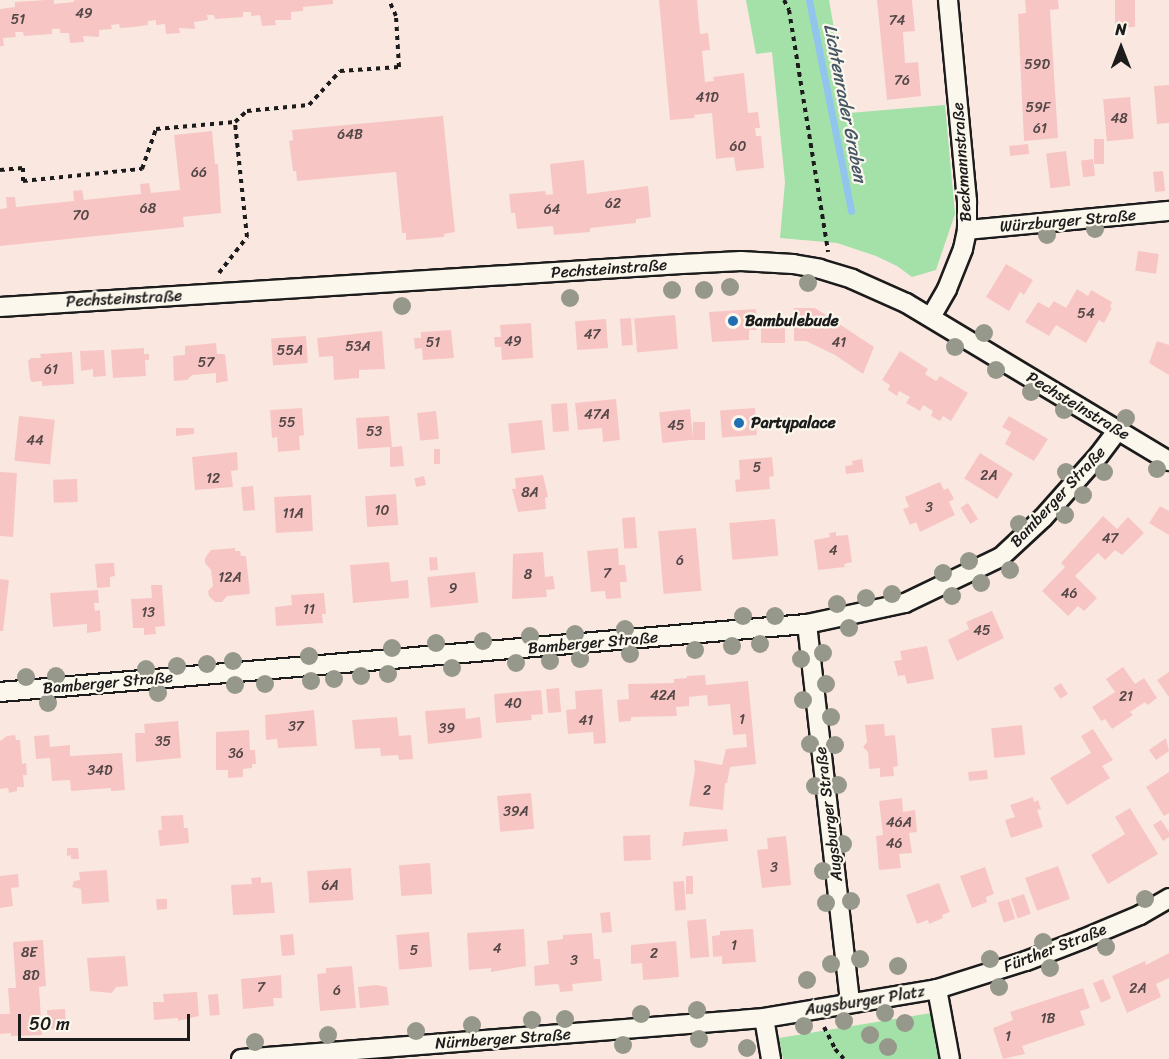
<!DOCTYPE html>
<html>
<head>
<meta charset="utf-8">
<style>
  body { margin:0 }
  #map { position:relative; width:1169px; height:1059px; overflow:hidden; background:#fae8e0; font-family:Sriracha,sans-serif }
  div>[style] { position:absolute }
  .green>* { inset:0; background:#a3e1a8 }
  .stream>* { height:7px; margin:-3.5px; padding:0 3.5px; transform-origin:3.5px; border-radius:3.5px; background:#91c5ee }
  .building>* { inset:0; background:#f7c6c4; transform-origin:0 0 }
  .path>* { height:4px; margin-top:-2px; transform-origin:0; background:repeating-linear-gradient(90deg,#1c1c1c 0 4.5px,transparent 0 9px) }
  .roads { filter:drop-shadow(2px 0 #1c1c1c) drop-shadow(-2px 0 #1c1c1c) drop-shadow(0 2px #1c1c1c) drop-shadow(0 -2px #1c1c1c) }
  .minor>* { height:18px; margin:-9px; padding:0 9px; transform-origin:9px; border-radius:9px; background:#fbf7ec }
  .trees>* { width:18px; height:18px; margin:-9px; border-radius:50%; background:#96988b }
  .dots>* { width:16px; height:16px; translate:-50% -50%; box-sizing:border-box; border:3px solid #fbf7ec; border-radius:50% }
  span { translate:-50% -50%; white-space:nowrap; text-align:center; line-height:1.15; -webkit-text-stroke:4.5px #fbf7ec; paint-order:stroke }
  .number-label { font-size:14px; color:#534646 }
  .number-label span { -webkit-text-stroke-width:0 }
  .street-label { font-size:16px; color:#1c1c1c }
  .poi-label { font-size:16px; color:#1c1c1c; font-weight:700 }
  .left { translate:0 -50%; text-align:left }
  .water-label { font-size:18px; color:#455766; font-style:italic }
  .north { position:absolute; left:1091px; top:18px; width:60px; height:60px; -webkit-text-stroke:4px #fbf7ec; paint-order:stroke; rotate:0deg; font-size:16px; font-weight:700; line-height:24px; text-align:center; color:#1c1c1c }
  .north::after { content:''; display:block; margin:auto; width:21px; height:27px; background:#1c1c1c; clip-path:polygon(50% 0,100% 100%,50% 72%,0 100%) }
  .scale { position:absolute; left:18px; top:1014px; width:172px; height:27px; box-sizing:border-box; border:3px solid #1c1c1c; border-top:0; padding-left:8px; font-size:18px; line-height:21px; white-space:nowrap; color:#1c1c1c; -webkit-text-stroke:4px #fbf7ec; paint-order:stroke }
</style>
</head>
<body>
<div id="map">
  <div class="green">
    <div style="clip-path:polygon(746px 0,829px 0,849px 113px,945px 105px,955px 214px,936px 270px,912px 277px,897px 266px,876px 256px,837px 243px,780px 238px,785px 182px,772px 52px,756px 54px)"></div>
    <div style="clip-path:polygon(931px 1013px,937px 1021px,944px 1059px,783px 1059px,779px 1038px)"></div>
  </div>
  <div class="stream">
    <div style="left:809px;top:0;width:215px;rotate:78.7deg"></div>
  </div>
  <div class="building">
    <div style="clip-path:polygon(46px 0,54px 0,54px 4px,74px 2px,74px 0,333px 0,333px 4px,303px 7px,303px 11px,291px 12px,291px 20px,275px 20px,276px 25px,262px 26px,260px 15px,251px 16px,251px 12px,243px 12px,243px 17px,230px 18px,215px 19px,214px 15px,207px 15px,208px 20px,194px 22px,195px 29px,179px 28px,180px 33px,166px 34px,165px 24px,156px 25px,156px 20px,148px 21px,148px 25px,134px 27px,120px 28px,119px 24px,111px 25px,112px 29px,99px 30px,99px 37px,83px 36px,84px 42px,70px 43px,69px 33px,60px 33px,60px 29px,52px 29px,52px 34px,24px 36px,23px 32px,15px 32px,16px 37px,3px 38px,4px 46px,0 46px,0 9px,15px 7px,15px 2px)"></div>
    <div style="clip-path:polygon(659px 0,697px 0,700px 34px,708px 33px,710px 50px,702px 51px,705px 82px,714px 81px,713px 77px,744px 73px,748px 113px,758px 112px,760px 128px,755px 128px,756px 136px,761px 136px,764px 168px,736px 171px,734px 157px,716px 159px,712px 113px,694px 115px,695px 118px,670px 120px)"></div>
    <div style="clip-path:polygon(877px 0,912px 0,915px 31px,903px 32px,905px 63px,918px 62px,921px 96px,887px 100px)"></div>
    <div style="clip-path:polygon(1025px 0,1058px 0,1059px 9px,1050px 10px,1058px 138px,1024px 141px,1018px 14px,1026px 13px)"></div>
    <div style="left:1115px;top:0;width:20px;height:27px"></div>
    <div style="clip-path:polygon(1169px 85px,1169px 123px,1157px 124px,1154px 86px)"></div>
    <div style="left:1130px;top:97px;width:42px;height:27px;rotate:85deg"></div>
    <div style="clip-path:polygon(443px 116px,455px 232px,444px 234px,444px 237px,406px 240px,406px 233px,402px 233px,396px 172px,297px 181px,296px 171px,293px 171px,289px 141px,293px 140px,292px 130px)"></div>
    <div style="clip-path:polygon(212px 131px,215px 164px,218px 164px,221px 213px,183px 217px,184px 227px,0 246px,0 209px,7px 208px,6px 197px,15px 197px,16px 207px,74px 201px,73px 191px,82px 190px,84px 200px,141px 194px,140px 184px,149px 183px,151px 193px,180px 190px,174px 135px)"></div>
    <div style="left:1094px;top:139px;width:10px;height:25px"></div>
    <div style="left:1028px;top:144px;width:10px;height:19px;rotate:84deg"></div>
    <div style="left:1066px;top:151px;width:35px;height:20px;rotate:83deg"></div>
    <div style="left:1093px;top:159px;width:17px;height:12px;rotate:83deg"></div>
    <div style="clip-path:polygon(584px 160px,587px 194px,648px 186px,651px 217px,636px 219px,636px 223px,590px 228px,590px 232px,554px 235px,553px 226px,517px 229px,515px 213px,511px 213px,509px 194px,545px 191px,546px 195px,553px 194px,550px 164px)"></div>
    <div style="left:1163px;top:171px;width:20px;height:10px;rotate:84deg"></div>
    <div style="left:1138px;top:251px;width:21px;height:20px;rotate:8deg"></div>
    <div style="clip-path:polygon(1006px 264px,1033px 280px,1024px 295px,1020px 292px,1009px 311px,986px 297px)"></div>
    <div style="clip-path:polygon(1077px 289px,1088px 296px,1091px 290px,1112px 302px,1110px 307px,1112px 308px,1104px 323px,1099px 320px,1086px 343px,1056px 325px,1049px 336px,1025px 322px,1038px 302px,1049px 308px,1054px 301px,1066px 308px)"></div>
    <div style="clip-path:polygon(794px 308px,815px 308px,874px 347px,863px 374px,835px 355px,806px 341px,794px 341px)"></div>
    <div style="clip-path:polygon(756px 309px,757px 330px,749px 330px,749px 340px,712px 342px,709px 312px)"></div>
    <div style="left:675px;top:315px;width:34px;height:41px;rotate:85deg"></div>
    <div style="left:761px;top:317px;width:24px;height:26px"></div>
    <div style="left:631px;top:318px;width:27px;height:11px;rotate:86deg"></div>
    <div style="left:606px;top:319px;width:29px;height:31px;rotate:86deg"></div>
    <div style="clip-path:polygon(531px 323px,533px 358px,502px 360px,501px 347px,495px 347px,494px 337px,501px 337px,500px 325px)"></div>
    <div style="clip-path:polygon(451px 330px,454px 358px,423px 360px,422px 348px,415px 349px,414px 338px,421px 338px,421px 332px)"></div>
    <div style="clip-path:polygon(382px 331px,385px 369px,359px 370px,359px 378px,334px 380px,333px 356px,319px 357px,317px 338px)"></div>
    <div style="left:306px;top:336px;width:27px;height:35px;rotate:86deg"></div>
    <div style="clip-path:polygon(1157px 341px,1169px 345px,1169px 375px,1149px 363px)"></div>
    <div style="clip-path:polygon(216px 343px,217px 354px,225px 354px,228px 381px,216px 383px,216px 373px,192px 375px,187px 380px,174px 381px,173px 356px,185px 355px,185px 346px)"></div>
    <div style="clip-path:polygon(144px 348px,144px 354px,149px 354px,149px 360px,145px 360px,146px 376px,113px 378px,111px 350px)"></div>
    <div style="clip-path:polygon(104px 350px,106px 376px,93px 377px,93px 369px,81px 371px,80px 351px)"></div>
    <div style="clip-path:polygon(900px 351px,928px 369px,925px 374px,936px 381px,940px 376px,968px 393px,951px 421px,943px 416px,940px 421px,931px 416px,933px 411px,923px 405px,920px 411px,906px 403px,910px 397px,899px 391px,897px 396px,888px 390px,890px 385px,882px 380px)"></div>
    <div style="clip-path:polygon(72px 352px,74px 384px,42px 386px,42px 381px,32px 382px,30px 379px,28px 361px,31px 358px,41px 358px,40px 354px)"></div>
    <div style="clip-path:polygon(616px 399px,620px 440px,603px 442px,602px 428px,578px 430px,575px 403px)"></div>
    <div style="left:567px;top:403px;width:28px;height:16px;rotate:86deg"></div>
    <div style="clip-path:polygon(302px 408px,304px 435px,299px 436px,300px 450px,278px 452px,277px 437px,272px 438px,270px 410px)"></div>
    <div style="left:755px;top:408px;width:27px;height:35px;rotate:86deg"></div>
    <div style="left:690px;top:409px;width:31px;height:31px;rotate:84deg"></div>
    <div style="left:436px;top:411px;width:28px;height:19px;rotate:84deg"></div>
    <div style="left:19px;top:416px;width:36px;height:45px;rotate:6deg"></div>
    <div style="clip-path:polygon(389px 416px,392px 447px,402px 446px,404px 466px,390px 467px,390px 447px,358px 449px,356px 418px)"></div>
    <div style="clip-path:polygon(1009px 416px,1048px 439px,1034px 461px,1005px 444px,1011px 432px,1002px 427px)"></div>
    <div style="left:542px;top:420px;width:30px;height:34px;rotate:84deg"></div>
    <div style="left:693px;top:422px;width:12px;height:18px"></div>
    <div style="clip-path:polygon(176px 428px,194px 428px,194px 434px,176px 436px)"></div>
    <div style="left:434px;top:449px;width:6px;height:15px"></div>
    <div style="clip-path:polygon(237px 452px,238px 470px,231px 471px,233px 487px,195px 490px,192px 457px)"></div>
    <div style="left:980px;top:453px;width:39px;height:30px;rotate:32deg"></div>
    <div style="clip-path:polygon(772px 457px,774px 476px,769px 477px,770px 489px,736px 492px,735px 480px,740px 479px,739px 460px)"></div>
    <div style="clip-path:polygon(862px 459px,864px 472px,846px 474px,845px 466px,853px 465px,852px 461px)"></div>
    <div style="clip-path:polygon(0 472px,17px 473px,13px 537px,0 536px)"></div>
    <div style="clip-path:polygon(543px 475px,548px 497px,545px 498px,546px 509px,518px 512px,512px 489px,516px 489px,515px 478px)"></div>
    <div style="left:424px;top:476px;width:9px;height:10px;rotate:77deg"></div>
    <div style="left:77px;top:479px;width:23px;height:24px;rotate:88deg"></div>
    <div style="clip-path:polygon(940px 482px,944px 490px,948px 488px,954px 499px,949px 502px,955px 515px,920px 532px,916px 522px,910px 525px,903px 509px,909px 507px,905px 497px)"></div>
    <div style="left:253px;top:486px;width:24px;height:12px;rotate:85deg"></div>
    <div style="left:396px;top:494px;width:31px;height:31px;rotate:86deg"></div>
    <div style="left:311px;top:495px;width:36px;height:37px;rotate:87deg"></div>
    <div style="left:968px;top:503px;width:19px;height:9px;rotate:58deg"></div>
    <div style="clip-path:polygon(1160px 506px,1169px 511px,1169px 535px,1149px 523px)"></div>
    <div style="clip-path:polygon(1103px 516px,1117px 529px,1128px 517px,1144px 533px,1122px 555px,1115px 550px,1105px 560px,1098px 553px,1075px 576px,1097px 598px,1084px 611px,1078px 606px,1068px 616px,1042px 591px,1065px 567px,1061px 563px)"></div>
    <div style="left:635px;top:517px;width:31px;height:13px;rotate:86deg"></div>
    <div style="left:775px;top:519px;width:37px;height:46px;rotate:85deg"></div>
    <div style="left:696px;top:528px;width:63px;height:38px;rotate:85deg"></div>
    <div style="clip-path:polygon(836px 532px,836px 536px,848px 535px,852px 562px,844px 564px,845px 567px,818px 570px,814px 540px,830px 537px,829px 533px)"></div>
    <div style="clip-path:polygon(235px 548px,235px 551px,240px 551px,241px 556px,246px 556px,250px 594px,227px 596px,222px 602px,215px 602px,209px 596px,208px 591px,213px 586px,211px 570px,205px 563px,205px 558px,211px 550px)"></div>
    <div style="clip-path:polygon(618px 548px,619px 565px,625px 565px,627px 582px,620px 582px,621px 598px,606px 599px,605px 591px,591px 592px,587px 551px)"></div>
    <div style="clip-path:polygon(543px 552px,545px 577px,553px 576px,555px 589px,546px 590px,547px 597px,512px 599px,513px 554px)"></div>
    <div style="left:437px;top:557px;width:13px;height:8px;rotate:86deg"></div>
    <div style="clip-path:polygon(389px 562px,391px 582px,408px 580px,409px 598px,353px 603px,350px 565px)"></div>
    <div style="clip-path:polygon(109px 563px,114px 563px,115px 576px,110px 577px,110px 587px,97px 588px,95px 564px)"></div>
    <div style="left:475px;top:572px;width:31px;height:48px;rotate:84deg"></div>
    <div style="clip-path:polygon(0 579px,9px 580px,3px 631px,0 631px)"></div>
    <div style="clip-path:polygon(151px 585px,162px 585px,165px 626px,155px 627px,156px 634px,144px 635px,144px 628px,133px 628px,131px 599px,152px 598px)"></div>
    <div style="clip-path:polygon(98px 590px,99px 603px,94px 603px,95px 611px,100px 610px,101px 631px,87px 633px,87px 624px,53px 627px,50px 593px)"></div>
    <div style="clip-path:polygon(324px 593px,326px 614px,322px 614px,323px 623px,276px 626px,275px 607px,292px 605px,291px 595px)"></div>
    <div style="clip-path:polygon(992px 611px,1004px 638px,957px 661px,948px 640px,969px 629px,966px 622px)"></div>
    <div style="clip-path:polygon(927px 646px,934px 679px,907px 684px,905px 675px,898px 676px,894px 661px,902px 660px,900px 651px)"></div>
    <div style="clip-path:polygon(1123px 667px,1135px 684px,1144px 678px,1157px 698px,1148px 705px,1145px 702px,1130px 712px,1133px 715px,1112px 729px,1105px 719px,1101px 721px,1092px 707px,1115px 692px,1106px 679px)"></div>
    <div style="clip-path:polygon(1169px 672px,1169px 697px,1157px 680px)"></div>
    <div style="clip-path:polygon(705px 675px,706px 685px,748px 681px,756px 764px,730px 767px,727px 783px,725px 783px,723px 810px,689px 806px,695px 770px,694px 760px,722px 765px,726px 749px,747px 747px,746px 734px,733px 735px,730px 704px,708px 706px,707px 695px,689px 697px,689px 706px,676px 707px,677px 716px,631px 717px,631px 721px,619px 722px,617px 700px,629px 699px,628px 684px,674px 683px,674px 679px,687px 678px,687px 676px)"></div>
    <div style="left:1061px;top:683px;width:13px;height:9px;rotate:58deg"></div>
    <div style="left:559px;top:688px;width:24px;height:13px;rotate:85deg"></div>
    <div style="clip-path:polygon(602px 689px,606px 743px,594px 744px,593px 732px,568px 734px,566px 710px,576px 709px,575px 691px)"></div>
    <div style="clip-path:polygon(541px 690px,543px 714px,531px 715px,532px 720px,496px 723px,494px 694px)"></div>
    <div style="clip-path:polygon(465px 708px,466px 719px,480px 717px,482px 738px,428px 744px,425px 711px)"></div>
    <div style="clip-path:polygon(314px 710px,317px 746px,278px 748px,277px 739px,266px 740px,265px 715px)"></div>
    <div style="clip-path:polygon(397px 717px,399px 736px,411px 735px,413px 759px,399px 760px,398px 755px,381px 756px,380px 748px,355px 749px,352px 720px)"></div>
    <div style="clip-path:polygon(178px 721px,181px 758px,136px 762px,135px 733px,145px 733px,144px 724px)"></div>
    <div style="clip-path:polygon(884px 724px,885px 736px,895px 735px,898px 766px,893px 767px,894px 776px,880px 777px,880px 768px,869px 769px,868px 752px,863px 747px,867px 742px,865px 725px)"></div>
    <div style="left:1022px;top:725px;width:30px;height:31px;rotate:84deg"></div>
    <div style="clip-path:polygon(1093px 729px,1113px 760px,1102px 766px,1110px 778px,1067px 805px,1050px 778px,1091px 753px,1081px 736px)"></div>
    <div style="clip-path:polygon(249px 730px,250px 750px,255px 750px,256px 764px,252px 764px,252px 768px,243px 769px,243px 777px,228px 778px,228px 770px,216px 770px,216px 732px)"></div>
    <div style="clip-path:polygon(15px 735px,16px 740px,20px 740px,22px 764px,26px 763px,27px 775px,23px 775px,24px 787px,17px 787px,17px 791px,9px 793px,8px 788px,0 789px,0 741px,7px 736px)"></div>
    <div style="clip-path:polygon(49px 735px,50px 747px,70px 745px,70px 756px,122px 753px,125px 790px,111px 791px,111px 788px,71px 791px,70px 780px,52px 781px,50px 758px,36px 759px,34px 736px)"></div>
    <div style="clip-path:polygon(1166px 738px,1169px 751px,1156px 760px,1149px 750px)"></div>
    <div style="left:987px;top:770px;width:9px;height:19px;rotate:84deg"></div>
    <div style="clip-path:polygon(1169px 772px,1169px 813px,1164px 816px,1146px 787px)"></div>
    <div style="left:531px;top:793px;width:36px;height:34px;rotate:85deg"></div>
    <div style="clip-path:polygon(1033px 797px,1034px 802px,1038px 800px,1041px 809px,1037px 810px,1043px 827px,1011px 838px,1005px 820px,1015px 817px,1010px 805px)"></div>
    <div style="clip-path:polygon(902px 798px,903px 812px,915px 810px,917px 832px,909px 833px,912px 853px,899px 854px,901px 868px,879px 870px,876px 836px,883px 835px,879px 801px)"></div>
    <div style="clip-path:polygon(1130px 808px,1158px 854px,1108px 884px,1091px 855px,1125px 834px,1115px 817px)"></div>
    <div style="clip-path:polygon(183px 815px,184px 828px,188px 828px,189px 843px,160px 846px,158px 830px,162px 830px,161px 816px)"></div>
    <div style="clip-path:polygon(1161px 820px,1169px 832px,1169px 837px,1163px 841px,1153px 825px)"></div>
    <div style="clip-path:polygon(727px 829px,728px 841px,682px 846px,684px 832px)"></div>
    <div style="left:650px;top:835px;width:25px;height:27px;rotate:88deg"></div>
    <div style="clip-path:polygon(786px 836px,791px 885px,762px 888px,757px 850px,768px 849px,767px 838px)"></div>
    <div style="clip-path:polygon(67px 848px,78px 848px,79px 859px,71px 859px,71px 855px,67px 856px)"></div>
    <div style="left:430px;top:863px;width:31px;height:31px;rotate:86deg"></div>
    <div style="left:1058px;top:866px;width:35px;height:35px;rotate:70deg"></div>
    <div style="clip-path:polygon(985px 867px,994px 894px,986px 897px,987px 902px,972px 908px,960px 876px)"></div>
    <div style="left:351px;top:868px;width:32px;height:44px;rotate:86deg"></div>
    <div style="clip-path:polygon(107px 870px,109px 902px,82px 904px,81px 889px,72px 887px,74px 881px,80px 880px,79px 872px)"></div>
    <div style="clip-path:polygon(18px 874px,19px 887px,11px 888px,13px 906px,0 908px,0 876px)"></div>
    <div style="left:686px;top:876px;width:7px;height:18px"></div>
    <div style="clip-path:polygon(261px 877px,261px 883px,272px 882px,275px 913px,233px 915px,231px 885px,252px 884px,251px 878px)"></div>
    <div style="left:684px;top:881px;width:29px;height:11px;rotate:86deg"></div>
    <div style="clip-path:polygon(939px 883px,950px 912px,942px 915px,943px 918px,929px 924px,928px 920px,917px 924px,906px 895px)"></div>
    <div style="left:1024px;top:894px;width:21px;height:14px;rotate:71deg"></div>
    <div style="clip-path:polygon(156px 899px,167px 899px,167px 909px,157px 910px)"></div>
    <div style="left:1009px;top:899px;width:21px;height:12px;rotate:73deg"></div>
    <div style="left:610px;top:912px;width:20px;height:10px;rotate:84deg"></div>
    <div style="left:706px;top:919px;width:38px;height:19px;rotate:85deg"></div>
    <div style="clip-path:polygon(524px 929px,526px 966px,491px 972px,491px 968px,469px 970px,467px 933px)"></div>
    <div style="clip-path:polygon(753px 929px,756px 962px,722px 964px,722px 956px,713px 957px,712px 936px,720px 935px,720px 931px)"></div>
    <div style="left:429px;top:932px;width:35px;height:33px;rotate:85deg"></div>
    <div style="clip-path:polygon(592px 933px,594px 959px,600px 959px,602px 981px,572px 984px,573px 991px,560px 992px,559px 985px,556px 984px,535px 986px,534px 966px,549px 964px,547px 941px,563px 939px,563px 935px)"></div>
    <div style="left:293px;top:934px;width:21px;height:13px;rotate:85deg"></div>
    <div style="clip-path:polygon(43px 940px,46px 986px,39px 987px,42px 1035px,11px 1036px,11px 1033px,0 1034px,0 1014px,10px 1014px,8px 988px,16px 988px,13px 942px)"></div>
    <div style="clip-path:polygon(676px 941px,679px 977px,643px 980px,642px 963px,631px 964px,631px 945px)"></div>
    <div style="clip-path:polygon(1169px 953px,1169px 978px,1156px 984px,1161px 997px,1127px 1013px,1112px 976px,1145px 961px,1146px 965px)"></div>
    <div style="clip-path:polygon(125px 956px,128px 986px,116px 987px,112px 993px,90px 991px,87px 958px)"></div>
    <div style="clip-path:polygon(352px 966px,356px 1008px,320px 1011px,317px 974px,326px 973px,326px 968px)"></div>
    <div style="clip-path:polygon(281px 975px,282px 998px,273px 998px,274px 1006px,243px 1009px,241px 979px)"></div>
    <div style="left:1103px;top:979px;width:21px;height:11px;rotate:67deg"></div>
    <div style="clip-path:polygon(376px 985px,387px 987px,389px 1005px,360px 1008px,358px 987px)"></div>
    <div style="clip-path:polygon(1083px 988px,1090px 1008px,1080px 1011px,1085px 1025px,1022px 1046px,1025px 1054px,1003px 1059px,993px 1028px,1013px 1020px,1010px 1012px)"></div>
    <div style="clip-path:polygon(197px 992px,199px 1016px,178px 1021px,178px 1018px,154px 1020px,153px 1002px,164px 1002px,163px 994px)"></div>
    <div style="left:218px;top:994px;width:21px;height:10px;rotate:85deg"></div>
    <div style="left:65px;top:1009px;width:19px;height:18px;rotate:87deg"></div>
  </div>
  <div class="path">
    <div style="left:784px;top:0;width:11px;rotate:63deg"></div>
    <div style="left:789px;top:10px;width:245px;rotate:80.8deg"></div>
    <div style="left:0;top:170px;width:23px;rotate:-5deg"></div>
    <div style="left:23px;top:168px;width:13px;rotate:90deg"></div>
    <div style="left:23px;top:181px;width:120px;rotate:-5.8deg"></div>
    <div style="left:142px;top:169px;width:42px;rotate:-70.7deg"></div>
    <div style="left:156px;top:129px;width:79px;rotate:-5.1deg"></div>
    <div style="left:235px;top:122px;width:16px;rotate:-43deg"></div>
    <div style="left:247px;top:111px;width:62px;rotate:-5.5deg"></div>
    <div style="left:309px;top:105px;width:46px;rotate:-47.6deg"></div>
    <div style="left:340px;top:71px;width:59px;rotate:-3.9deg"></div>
    <div style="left:399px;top:67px;width:51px;rotate:-93.4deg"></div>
    <div style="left:396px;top:16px;width:17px;rotate:-114deg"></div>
    <div style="left:219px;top:273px;width:46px;rotate:-52.1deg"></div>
    <div style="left:247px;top:237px;width:116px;rotate:-96deg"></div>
    <div style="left:824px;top:1027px;width:25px;rotate:63deg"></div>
    <div style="left:835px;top:1049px;width:13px;rotate:48deg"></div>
  </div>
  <div class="roads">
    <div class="minor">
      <div style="left:967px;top:230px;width:203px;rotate:-5.4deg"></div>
      <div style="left:0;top:307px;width:683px;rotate:-3.61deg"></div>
      <div style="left:682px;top:264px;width:59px;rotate:-2.9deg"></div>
      <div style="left:741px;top:261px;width:52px;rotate:3.3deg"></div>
      <div style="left:793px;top:264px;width:27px;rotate:10deg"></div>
      <div style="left:820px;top:269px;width:34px;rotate:17deg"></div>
      <div style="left:852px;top:279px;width:59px;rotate:24deg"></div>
      <div style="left:906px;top:303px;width:307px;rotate:31deg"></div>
      <div style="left:931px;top:317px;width:32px;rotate:-60deg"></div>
      <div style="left:947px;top:289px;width:43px;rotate:-68.2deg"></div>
      <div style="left:963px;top:249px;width:19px;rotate:-78deg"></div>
      <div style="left:967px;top:230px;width:29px;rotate:-90deg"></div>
      <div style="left:967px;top:201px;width:202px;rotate:-95.4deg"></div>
      <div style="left:807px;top:624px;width:381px;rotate:83.5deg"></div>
      <div style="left:0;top:692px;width:810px;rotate:-4.82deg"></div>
      <div style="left:807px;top:624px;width:100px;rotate:-12.1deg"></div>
      <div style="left:905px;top:603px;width:106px;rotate:-25.6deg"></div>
      <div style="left:1001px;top:557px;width:57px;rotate:-42.9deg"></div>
      <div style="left:1043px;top:518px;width:84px;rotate:-48.4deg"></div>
      <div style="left:1099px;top:455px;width:31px;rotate:-53deg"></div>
      <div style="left:937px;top:989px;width:71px;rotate:79.5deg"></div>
      <div style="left:764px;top:1018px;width:42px;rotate:80.3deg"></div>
      <div style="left:241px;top:1059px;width:525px;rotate:-4.48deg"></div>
      <div style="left:764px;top:1018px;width:175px;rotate:-9.5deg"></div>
      <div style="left:937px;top:989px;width:93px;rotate:-17.5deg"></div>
      <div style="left:1026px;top:961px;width:61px;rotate:-21.1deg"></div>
      <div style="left:1083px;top:939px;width:62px;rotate:-22.8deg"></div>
      <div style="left:1140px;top:915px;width:34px;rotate:-30deg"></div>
    </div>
  </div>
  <div class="trees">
    <div style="left:1095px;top:229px"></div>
    <div style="left:1047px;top:235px"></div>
    <div style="left:808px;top:283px"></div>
    <div style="left:730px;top:287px"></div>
    <div style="left:672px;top:290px"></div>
    <div style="left:704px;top:290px"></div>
    <div style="left:570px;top:298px"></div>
    <div style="left:402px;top:306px"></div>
    <div style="left:984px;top:333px"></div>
    <div style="left:955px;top:347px"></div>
    <div style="left:996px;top:370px"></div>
    <div style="left:1031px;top:392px"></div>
    <div style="left:1064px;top:410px"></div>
    <div style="left:1126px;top:418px"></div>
    <div style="left:1157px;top:469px"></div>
    <div style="left:1066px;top:472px"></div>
    <div style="left:1104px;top:472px"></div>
    <div style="left:1083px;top:495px"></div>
    <div style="left:1065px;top:515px"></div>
    <div style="left:1019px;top:524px"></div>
    <div style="left:969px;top:561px"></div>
    <div style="left:1010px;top:570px"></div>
    <div style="left:943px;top:573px"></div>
    <div style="left:981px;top:583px"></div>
    <div style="left:892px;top:594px"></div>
    <div style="left:952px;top:596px"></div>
    <div style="left:866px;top:598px"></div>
    <div style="left:837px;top:604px"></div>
    <div style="left:743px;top:616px"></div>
    <div style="left:775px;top:616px"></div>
    <div style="left:849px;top:628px"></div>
    <div style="left:625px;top:629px"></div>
    <div style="left:575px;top:634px"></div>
    <div style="left:530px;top:636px"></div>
    <div style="left:483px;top:641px"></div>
    <div style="left:436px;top:643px"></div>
    <div style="left:760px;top:644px"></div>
    <div style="left:732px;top:646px"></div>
    <div style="left:392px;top:648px"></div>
    <div style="left:695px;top:650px"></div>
    <div style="left:823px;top:653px"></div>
    <div style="left:630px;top:654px"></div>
    <div style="left:309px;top:656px"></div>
    <div style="left:580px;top:659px"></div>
    <div style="left:801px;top:659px"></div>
    <div style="left:233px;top:661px"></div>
    <div style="left:550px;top:661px"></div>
    <div style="left:516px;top:663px"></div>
    <div style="left:207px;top:664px"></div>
    <div style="left:177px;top:666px"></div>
    <div style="left:452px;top:668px"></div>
    <div style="left:146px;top:669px"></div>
    <div style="left:388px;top:674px"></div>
    <div style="left:56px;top:676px"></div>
    <div style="left:361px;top:676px"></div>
    <div style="left:26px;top:677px"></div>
    <div style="left:334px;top:679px"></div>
    <div style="left:311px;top:681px"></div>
    <div style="left:265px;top:684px"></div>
    <div style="left:826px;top:684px"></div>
    <div style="left:235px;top:685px"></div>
    <div style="left:158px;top:693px"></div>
    <div style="left:803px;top:700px"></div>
    <div style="left:48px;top:703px"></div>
    <div style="left:831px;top:717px"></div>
    <div style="left:810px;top:744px"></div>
    <div style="left:835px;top:745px"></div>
    <div style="left:838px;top:785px"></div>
    <div style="left:815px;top:786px"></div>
    <div style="left:843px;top:844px"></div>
    <div style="left:823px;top:871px"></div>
    <div style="left:1145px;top:899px"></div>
    <div style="left:851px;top:901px"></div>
    <div style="left:826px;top:903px"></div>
    <div style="left:1043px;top:942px"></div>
    <div style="left:1106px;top:947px"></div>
    <div style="left:860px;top:959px"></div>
    <div style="left:990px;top:959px"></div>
    <div style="left:831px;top:964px"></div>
    <div style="left:898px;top:966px"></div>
    <div style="left:1050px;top:968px"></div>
    <div style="left:807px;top:980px"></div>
    <div style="left:999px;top:987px"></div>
    <div style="left:697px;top:1010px"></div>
    <div style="left:885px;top:1013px"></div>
    <div style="left:641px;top:1014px"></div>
    <div style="left:565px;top:1019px"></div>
    <div style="left:532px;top:1020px"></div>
    <div style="left:844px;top:1021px"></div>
    <div style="left:905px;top:1023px"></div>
    <div style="left:472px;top:1025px"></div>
    <div style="left:804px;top:1026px"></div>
    <div style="left:416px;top:1031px"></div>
    <div style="left:328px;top:1035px"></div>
    <div style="left:870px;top:1035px"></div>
    <div style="left:699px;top:1039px"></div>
    <div style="left:255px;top:1042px"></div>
    <div style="left:623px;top:1045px"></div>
    <div style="left:888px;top:1047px"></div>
    <div style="left:747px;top:1048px"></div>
  </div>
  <div class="dots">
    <div style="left:733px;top:321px;background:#1f6fb2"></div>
    <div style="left:739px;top:423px;background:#1f6fb2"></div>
  </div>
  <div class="number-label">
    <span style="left:84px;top:14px">49</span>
    <span style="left:18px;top:20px">51</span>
    <span style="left:897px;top:21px">74</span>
    <span style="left:1037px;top:65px">59D</span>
    <span style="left:902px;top:81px">76</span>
    <span style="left:707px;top:98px">41D</span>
    <span style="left:1038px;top:108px">59F</span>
    <span style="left:1119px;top:119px">48</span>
    <span style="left:1040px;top:129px">61</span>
    <span style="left:350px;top:135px">64B</span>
    <span style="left:738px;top:147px">60</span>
    <span style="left:199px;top:173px">66</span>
    <span style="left:613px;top:204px">62</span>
    <span style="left:148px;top:209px">68</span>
    <span style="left:552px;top:210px">64</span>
    <span style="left:81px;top:216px">70</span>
    <span style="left:1086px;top:314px">54</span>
    <span style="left:592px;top:335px">47</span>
    <span style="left:513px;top:342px">49</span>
    <span style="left:433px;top:343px">51</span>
    <span style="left:839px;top:343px">41</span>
    <span style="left:358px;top:347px">53A</span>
    <span style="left:290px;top:351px">55A</span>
    <span style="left:206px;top:363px">57</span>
    <span style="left:51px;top:370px">61</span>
    <span style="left:597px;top:415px">47A</span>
    <span style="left:287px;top:423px">55</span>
    <span style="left:676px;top:426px">45</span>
    <span style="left:374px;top:432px">53</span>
    <span style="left:35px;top:441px">44</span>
    <span style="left:757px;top:468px">5</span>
    <span style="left:989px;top:476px">2A</span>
    <span style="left:213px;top:479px">12</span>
    <span style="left:530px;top:493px">8A</span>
    <span style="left:929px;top:508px">3</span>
    <span style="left:382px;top:511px">10</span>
    <span style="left:293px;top:514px">11A</span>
    <span style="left:1110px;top:539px">47</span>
    <span style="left:833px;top:551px">4</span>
    <span style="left:680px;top:561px">6</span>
    <span style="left:607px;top:574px">7</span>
    <span style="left:528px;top:575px">8</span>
    <span style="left:230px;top:578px">12A</span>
    <span style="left:453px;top:589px">9</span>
    <span style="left:1069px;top:594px">46</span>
    <span style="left:309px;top:610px">11</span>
    <span style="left:148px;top:613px">13</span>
    <span style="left:982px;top:631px">45</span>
    <span style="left:663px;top:696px">42A</span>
    <span style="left:1126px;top:697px">21</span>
    <span style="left:513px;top:704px">40</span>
    <span style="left:742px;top:720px">1</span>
    <span style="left:586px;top:721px">41</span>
    <span style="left:296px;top:727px">37</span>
    <span style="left:447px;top:729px">39</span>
    <span style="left:163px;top:742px">35</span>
    <span style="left:236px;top:754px">36</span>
    <span style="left:100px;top:771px">34D</span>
    <span style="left:707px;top:791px">2</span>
    <span style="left:516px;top:812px">39A</span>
    <span style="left:899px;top:823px">46A</span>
    <span style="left:894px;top:844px">46</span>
    <span style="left:774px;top:868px">3</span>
    <span style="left:330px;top:886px">6A</span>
    <span style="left:734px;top:946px">1</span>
    <span style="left:497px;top:949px">4</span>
    <span style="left:414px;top:951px">5</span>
    <span style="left:29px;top:953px">8E</span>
    <span style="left:654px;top:954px">2</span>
    <span style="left:574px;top:961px">3</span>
    <span style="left:31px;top:976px">8D</span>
    <span style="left:261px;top:988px">7</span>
    <span style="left:1138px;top:989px">2A</span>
    <span style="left:337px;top:991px">6</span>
    <span style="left:1048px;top:1019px">1B</span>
    <span style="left:1008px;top:1037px">1</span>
  </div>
  <div class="street-label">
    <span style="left:962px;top:162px;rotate:-94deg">Beckmannstraße</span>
    <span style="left:1068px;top:221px;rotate:-5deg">Würzburger Straße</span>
    <span style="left:609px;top:269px;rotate:-4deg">Pechsteinstraße</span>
    <span style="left:124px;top:299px;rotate:-3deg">Pechsteinstraße</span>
    <span style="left:1078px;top:406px;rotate:31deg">Pechsteinstraße</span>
    <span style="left:1058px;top:497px;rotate:-47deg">Bamberger Straße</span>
    <span style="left:593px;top:643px;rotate:-5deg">Bamberger Straße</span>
    <span style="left:108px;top:683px;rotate:-5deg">Bamberger Straße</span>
    <span style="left:829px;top:814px;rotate:-97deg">Augsburger Straße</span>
    <span style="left:1055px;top:948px;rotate:-21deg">Fürther Straße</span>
    <span style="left:865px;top:1001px;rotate:-9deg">Augsburger Platz</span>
    <span style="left:503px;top:1039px;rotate:-4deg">Nürnberger Straße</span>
  </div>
  <div class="poi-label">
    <span class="left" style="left:745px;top:321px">Bambulebude</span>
    <span class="left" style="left:751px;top:423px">Partypalace</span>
  </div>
  <div class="water-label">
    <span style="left:845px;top:103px;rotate:79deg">Lichtenrader Graben</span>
  </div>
  <div class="north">N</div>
  <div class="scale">50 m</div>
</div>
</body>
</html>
